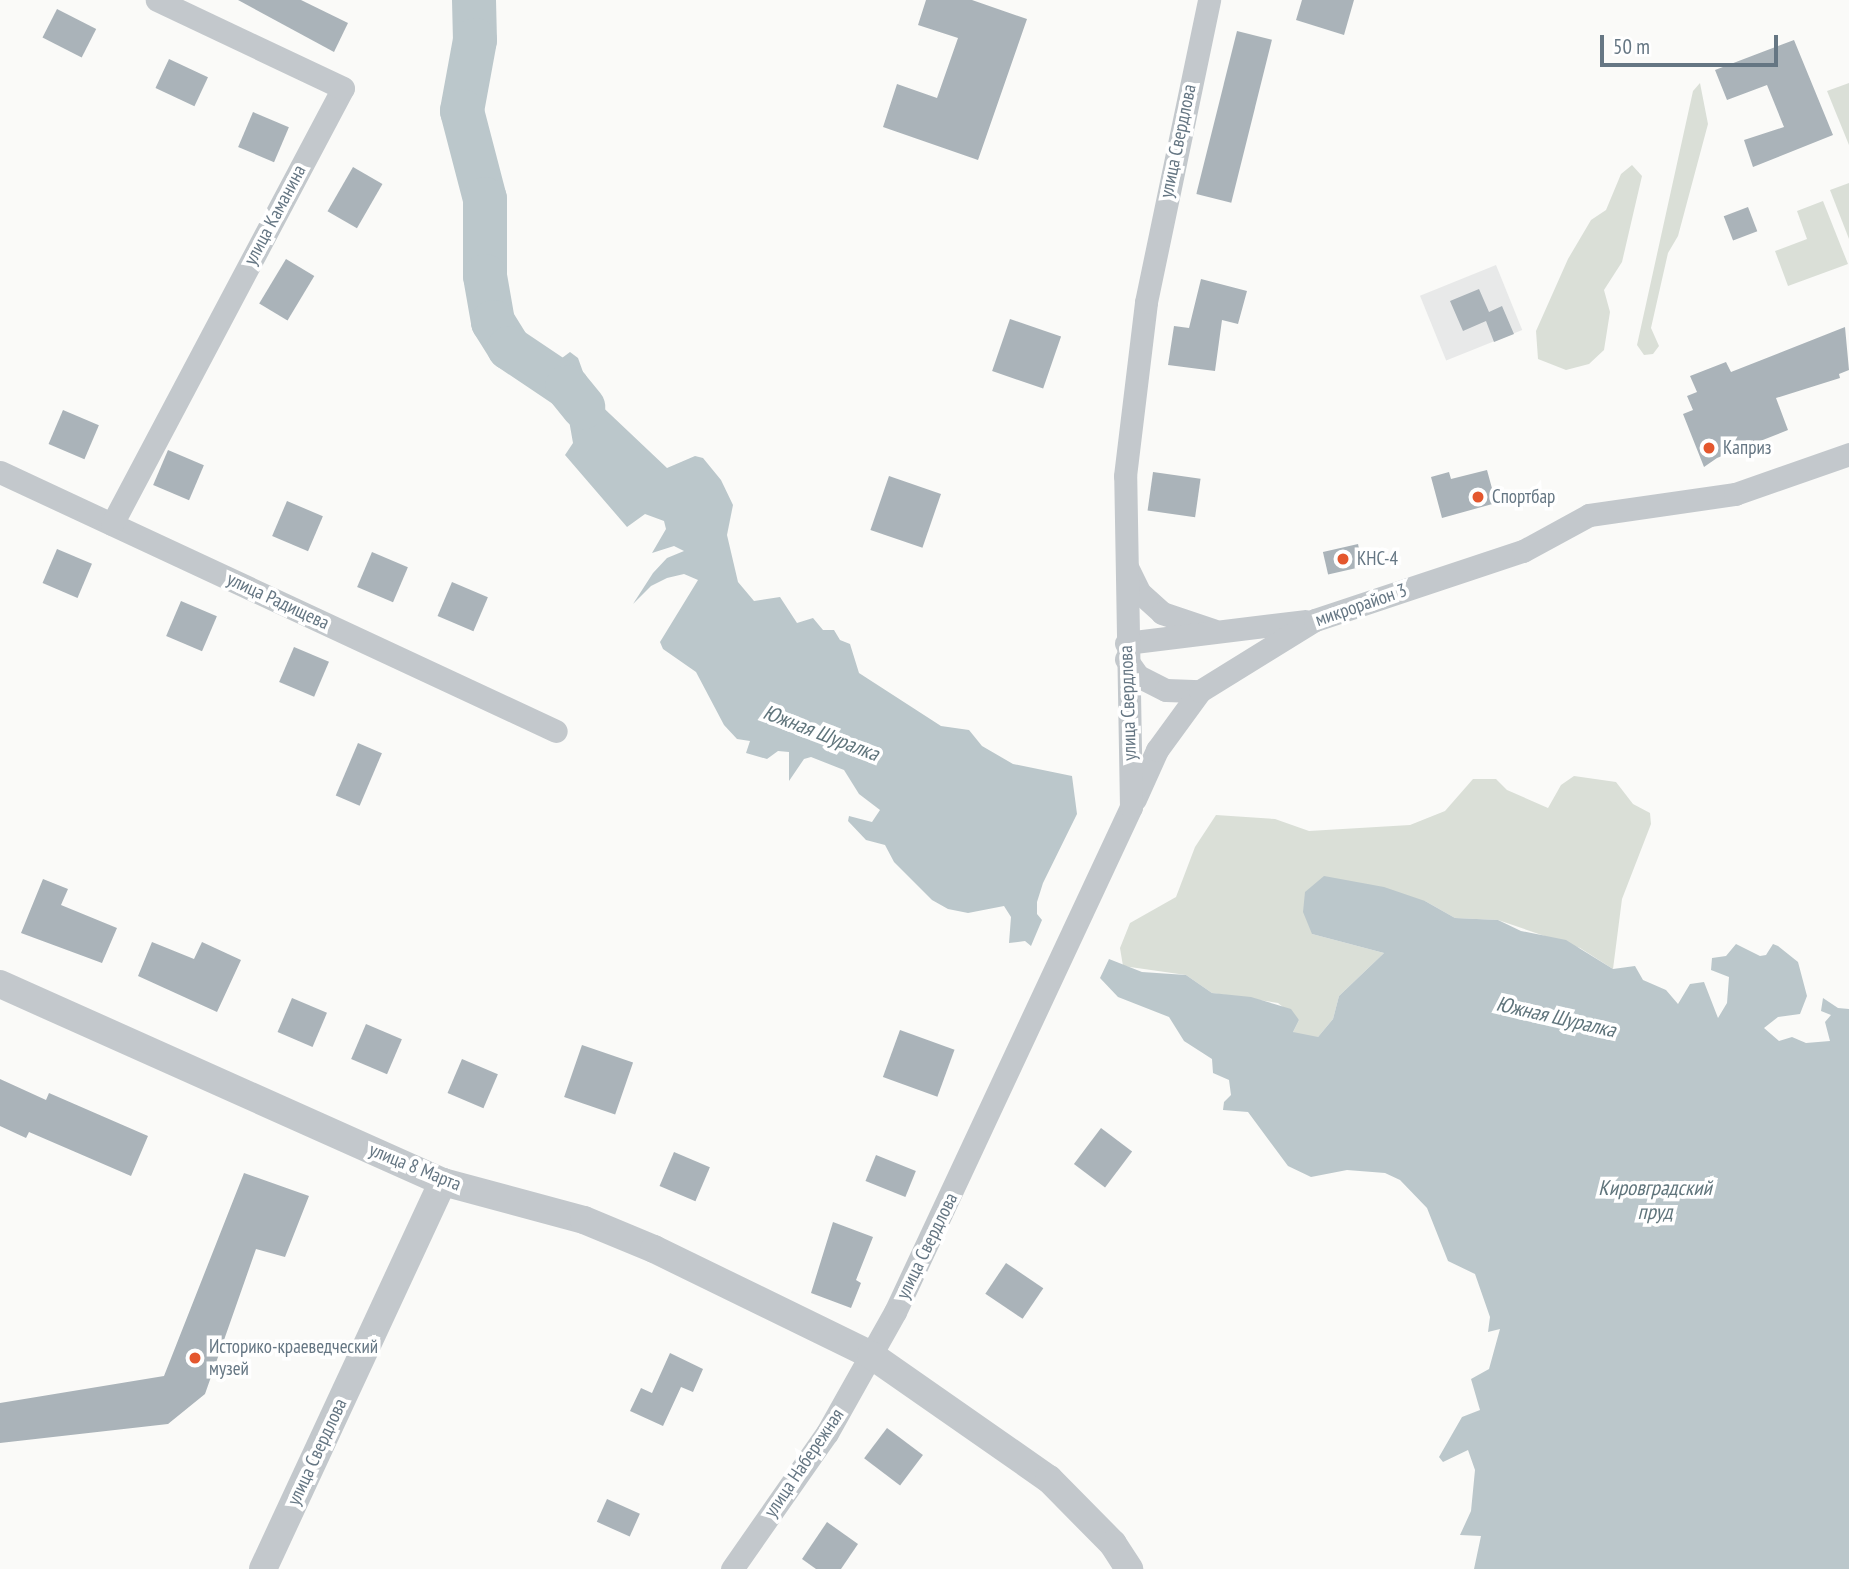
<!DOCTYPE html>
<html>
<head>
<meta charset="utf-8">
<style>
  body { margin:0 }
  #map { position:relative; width:1849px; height:1569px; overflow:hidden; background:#fafaf8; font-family:"PT Sans Narrow",sans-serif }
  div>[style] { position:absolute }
  .built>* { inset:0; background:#e8e9e9; transform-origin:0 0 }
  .green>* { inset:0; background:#dadfd7 }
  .water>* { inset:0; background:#bbc7cb }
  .river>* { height:44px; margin:-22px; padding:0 22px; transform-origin:22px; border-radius:22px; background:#bbc7cb }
  .building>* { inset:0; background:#aab3b9; transform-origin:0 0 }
  .minor>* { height:23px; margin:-11.5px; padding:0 11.5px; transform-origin:11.5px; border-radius:11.5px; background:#c3c8cc }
  .tertiary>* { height:28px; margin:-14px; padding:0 14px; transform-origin:14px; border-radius:14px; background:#c3c8cc }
  .dots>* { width:19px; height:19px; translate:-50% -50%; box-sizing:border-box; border:4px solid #fff; border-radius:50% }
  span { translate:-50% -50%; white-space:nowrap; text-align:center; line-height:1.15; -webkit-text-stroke:7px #fff; paint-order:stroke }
  .street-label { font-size:19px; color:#657683 }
  .poi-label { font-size:19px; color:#657683 }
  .left { translate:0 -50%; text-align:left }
  .water-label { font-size:21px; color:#60757c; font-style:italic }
  .scale { position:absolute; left:1600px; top:35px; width:178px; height:32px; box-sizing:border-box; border:4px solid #657683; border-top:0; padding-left:9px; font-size:21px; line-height:24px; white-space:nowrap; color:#657683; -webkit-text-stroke:5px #fff; paint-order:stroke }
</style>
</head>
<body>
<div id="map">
  <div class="built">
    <div style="left:1496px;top:265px;width:70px;height:82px;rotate:68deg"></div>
  </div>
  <div class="green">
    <div style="clip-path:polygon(1700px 83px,1708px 124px,1678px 236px,1668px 253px,1651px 328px,1659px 346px,1653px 354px,1644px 355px,1637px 345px,1693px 91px)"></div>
    <div style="clip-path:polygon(1849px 83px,1849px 145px,1827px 91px)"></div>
    <div style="clip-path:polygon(1632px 165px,1642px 176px,1622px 262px,1604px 290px,1610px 312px,1604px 350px,1589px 364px,1566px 370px,1538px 359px,1536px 331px,1568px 259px,1591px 220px,1606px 210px,1621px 174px)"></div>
    <div style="clip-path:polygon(1849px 183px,1849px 239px,1830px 190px)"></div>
    <div style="clip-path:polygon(1823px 201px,1848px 264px,1788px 286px,1775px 251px,1807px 239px,1797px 211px)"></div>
    <div style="clip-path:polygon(1574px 776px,1616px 782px,1633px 804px,1650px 813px,1651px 824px,1622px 899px,1613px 969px,1580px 948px,1498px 920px,1455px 918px,1425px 901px,1312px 934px,1384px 953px,1339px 996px,1333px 1019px,1318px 1037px,1303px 1038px,1293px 1032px,1299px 1020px,1278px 1003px,1212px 993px,1186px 975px,1123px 966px,1120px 948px,1130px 923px,1176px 897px,1195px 847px,1216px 815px,1275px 819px,1309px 831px,1410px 825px,1445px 811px,1473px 779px,1496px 779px,1507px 790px,1548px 808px,1561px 785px)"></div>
  </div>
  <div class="water">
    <div style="clip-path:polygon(570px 352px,578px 358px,592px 397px,667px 468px,695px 456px,703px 458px,721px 480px,733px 505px,727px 535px,738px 582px,754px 601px,780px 597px,797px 623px,813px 618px,823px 630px,834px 630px,840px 640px,850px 644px,859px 673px,941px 726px,969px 730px,982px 746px,1013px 764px,1072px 776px,1077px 814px,1043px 883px,1037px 902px,1037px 914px,1042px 920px,1031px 946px,1025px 941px,1009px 943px,1011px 917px,1004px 906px,968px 913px,948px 909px,932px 900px,894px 862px,885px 845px,866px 840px,848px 821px,849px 816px,872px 822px,880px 810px,859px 794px,844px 770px,811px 757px,804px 759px,789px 781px,789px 752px,778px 751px,767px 759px,746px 753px,750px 741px,737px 739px,724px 725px,696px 672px,663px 649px,660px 642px,698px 580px,684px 574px,667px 578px,651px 586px,633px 604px,653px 573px,667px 558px,684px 551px,674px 546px,652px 553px,666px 529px,664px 521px,645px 514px,627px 527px,565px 455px,573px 443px,567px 409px,537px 367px,564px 369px,562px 358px)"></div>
    <div style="clip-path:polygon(1324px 876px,1384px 887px,1425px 901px,1455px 918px,1498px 920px,1521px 931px,1566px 940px,1613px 969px,1635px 966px,1643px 980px,1666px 990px,1678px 1004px,1690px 984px,1704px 982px,1718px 1018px,1727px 1003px,1729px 977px,1711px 970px,1712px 958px,1726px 956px,1736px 944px,1760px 956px,1766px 955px,1773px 944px,1778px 946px,1798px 962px,1807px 996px,1800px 1014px,1778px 1017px,1764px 1028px,1779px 1041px,1792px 1037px,1806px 1043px,1830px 1041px,1825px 1022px,1831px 1015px,1821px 1011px,1823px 998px,1838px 1008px,1849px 1009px,1849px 1569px,1474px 1569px,1481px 1536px,1460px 1535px,1471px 1511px,1475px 1470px,1468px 1450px,1443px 1462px,1439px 1457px,1462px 1417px,1480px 1410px,1471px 1379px,1489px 1369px,1500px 1329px,1488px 1332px,1490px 1317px,1475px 1274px,1448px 1261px,1427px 1208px,1400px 1180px,1385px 1173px,1347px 1170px,1311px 1177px,1288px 1166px,1248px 1112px,1223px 1110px,1224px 1102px,1231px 1095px,1229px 1080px,1213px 1073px,1212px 1059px,1184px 1041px,1169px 1017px,1118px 997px,1100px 978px,1109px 959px,1142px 972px,1186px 975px,1212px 993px,1251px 997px,1291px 1009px,1299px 1020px,1293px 1032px,1318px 1037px,1333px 1019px,1339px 996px,1384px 953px,1312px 934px,1303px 912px,1305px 892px)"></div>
  </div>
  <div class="river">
    <div style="left:474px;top:0;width:40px;rotate:88.6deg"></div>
    <div style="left:475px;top:40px;width:72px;rotate:100.4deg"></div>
    <div style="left:462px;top:111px;width:91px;rotate:75.4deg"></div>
    <div style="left:485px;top:199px;width:77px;rotate:90deg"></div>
    <div style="left:485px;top:276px;width:47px;rotate:80.1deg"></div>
    <div style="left:493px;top:322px;width:31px;rotate:58deg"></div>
    <div style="left:509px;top:348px;width:70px;rotate:33.9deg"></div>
    <div style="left:567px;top:387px;width:26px;rotate:51deg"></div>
  </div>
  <div class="building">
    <div style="clip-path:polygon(238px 0,301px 0,348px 23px,334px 52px)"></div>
    <div style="clip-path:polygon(926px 0,972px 0,1027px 19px,978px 160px,883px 127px,897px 84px,937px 98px,958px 38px,918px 25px)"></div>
    <div style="clip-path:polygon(1302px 0,1354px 0,1344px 35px,1296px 20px)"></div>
    <div style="left:57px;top:9px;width:44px;height:32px;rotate:27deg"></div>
    <div style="left:1237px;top:31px;width:36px;height:168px;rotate:14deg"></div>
    <div style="clip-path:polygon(1794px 40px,1833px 135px,1753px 167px,1744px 140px,1784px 127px,1767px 85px,1727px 100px,1715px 70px)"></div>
    <div style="left:169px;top:59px;width:43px;height:32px;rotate:25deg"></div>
    <div style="left:253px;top:112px;width:39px;height:38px;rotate:23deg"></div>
    <div style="left:353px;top:167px;width:34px;height:51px;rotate:30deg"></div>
    <div style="left:1748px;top:207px;width:26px;height:26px;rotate:69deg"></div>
    <div style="left:286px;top:259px;width:33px;height:52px;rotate:31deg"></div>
    <div style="clip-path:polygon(1201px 279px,1247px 291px,1238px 324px,1222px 320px,1215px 371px,1168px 365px,1174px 326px,1189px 328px)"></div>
    <div style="clip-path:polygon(1479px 289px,1489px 312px,1502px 306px,1514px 334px,1494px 342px,1486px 321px,1463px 331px,1450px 301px)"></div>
    <div style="left:1010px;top:319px;width:54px;height:55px;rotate:19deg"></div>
    <div style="clip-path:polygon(1845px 327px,1849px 370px,1839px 374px,1840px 378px,1776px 398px,1788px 430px,1717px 458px,1704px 467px,1683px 414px,1693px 410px,1687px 396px,1697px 392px,1690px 376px,1726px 362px,1731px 372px)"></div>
    <div style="left:63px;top:410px;width:39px;height:37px;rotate:23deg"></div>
    <div style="left:168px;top:450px;width:39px;height:38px;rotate:23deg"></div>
    <div style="clip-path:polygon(1487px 470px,1496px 503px,1442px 518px,1431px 477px,1449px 472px,1451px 479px)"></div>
    <div style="left:1153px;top:472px;width:48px;height:39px;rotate:8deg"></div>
    <div style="left:889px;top:476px;width:55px;height:57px;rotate:19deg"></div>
    <div style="left:287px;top:501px;width:39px;height:38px;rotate:23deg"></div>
    <div style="left:1358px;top:544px;width:23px;height:36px;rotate:77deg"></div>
    <div style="left:57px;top:549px;width:38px;height:37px;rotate:23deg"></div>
    <div style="left:372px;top:552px;width:39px;height:38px;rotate:23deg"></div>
    <div style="left:452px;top:582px;width:39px;height:37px;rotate:23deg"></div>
    <div style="left:181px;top:601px;width:39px;height:38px;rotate:23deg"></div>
    <div style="left:294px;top:647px;width:38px;height:38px;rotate:23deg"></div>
    <div style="left:358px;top:743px;width:26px;height:57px;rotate:23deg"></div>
    <div style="clip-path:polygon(43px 879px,68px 889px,61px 905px,117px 928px,102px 963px,21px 933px)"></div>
    <div style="clip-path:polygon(152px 942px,194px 959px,202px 942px,241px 960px,217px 1012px,138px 976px)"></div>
    <div style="left:292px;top:998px;width:38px;height:37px;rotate:23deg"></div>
    <div style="left:366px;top:1024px;width:39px;height:38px;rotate:23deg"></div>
    <div style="left:900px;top:1030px;width:58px;height:50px;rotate:20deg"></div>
    <div style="left:582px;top:1045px;width:54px;height:55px;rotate:19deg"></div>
    <div style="left:462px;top:1059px;width:39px;height:37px;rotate:23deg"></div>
    <div style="clip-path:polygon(0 1079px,46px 1100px,49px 1093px,148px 1136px,131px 1176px,29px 1132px,26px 1138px,0 1126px)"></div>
    <div style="left:1101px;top:1128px;width:39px;height:45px;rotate:37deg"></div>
    <div style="left:674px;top:1152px;width:39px;height:37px;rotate:23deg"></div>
    <div style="left:876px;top:1155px;width:43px;height:28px;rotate:22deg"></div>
    <div style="clip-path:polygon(244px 1173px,309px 1196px,285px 1257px,256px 1249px,205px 1394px,168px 1424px,0 1443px,0 1403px,164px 1376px)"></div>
    <div style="clip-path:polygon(833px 1222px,873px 1237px,856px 1280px,861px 1283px,851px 1308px,811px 1293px)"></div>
    <div style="left:1006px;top:1263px;width:45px;height:37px;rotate:34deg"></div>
    <div style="clip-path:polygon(670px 1353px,703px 1369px,693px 1392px,681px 1387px,663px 1426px,630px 1411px,641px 1388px,652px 1393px)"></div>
    <div style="left:887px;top:1428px;width:45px;height:38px;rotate:37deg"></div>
    <div style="left:607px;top:1499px;width:36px;height:25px;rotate:24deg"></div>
    <div style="clip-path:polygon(827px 1522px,858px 1544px,841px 1569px,816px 1569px,802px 1559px)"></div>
  </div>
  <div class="minor">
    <div style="left:0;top:472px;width:613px;rotate:24.98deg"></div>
    <div style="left:112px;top:524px;width:493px;rotate:-62.1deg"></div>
    <div style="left:343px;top:88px;width:206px;rotate:-154.7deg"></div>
    <div style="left:1127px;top:567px;width:28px;rotate:64deg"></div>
    <div style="left:1139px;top:592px;width:31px;rotate:42deg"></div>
    <div style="left:1162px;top:613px;width:54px;rotate:18.4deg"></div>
    <div style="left:1126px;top:643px;width:180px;rotate:-7deg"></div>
    <div style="left:1126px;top:659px;width:21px;rotate:55deg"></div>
    <div style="left:1138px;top:676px;width:31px;rotate:27deg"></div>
    <div style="left:1166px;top:690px;width:34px;rotate:2deg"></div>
    <div style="left:1135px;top:799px;width:54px;rotate:-65.8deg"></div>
    <div style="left:1157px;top:750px;width:73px;rotate:-53.9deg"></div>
    <div style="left:1200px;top:691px;width:135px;rotate:-31.7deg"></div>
    <div style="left:1315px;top:620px;width:219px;rotate:-18.4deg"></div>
    <div style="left:1523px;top:551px;width:75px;rotate:-28.6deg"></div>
    <div style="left:1589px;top:515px;width:148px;rotate:-8.2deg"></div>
    <div style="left:1735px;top:494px;width:121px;rotate:-19.3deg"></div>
    <div style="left:732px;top:1569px;width:166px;rotate:-55.1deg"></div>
    <div style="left:827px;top:1433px;width:139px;rotate:-60.7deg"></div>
    <div style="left:895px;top:1312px;width:557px;rotate:-64.95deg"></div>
    <div style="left:1131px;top:807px;width:331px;rotate:-91deg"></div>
    <div style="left:1125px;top:476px;width:175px;rotate:-83.1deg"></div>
    <div style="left:1146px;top:302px;width:309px;rotate:-78.2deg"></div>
  </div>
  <div class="tertiary">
    <div style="left:0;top:984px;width:485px;rotate:24.1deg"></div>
    <div style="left:443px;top:1182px;width:146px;rotate:15.1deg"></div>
    <div style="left:584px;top:1220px;width:76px;rotate:22.5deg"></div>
    <div style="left:654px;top:1249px;width:242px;rotate:26deg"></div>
    <div style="left:871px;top:1355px;width:217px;rotate:34.9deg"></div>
    <div style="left:1049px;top:1479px;width:91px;rotate:45.4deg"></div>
    <div style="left:1113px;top:1544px;width:30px;rotate:57deg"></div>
    <div style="left:263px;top:1569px;width:427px;rotate:-65.1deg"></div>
  </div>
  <div class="dots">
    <div style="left:1709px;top:448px;background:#e4572e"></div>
    <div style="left:1478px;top:497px;background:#e4572e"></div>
    <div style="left:1343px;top:559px;background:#e4572e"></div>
    <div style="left:195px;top:1358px;background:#e4572e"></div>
  </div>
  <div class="street-label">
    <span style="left:1178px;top:141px;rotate:-78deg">улица Свердлова</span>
    <span style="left:275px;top:215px;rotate:-62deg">улица Каманина</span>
    <span style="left:278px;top:601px;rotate:25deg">улица Радищева</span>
    <span style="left:1361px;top:605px;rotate:-19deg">микрорайон 3</span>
    <span style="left:1128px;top:703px;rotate:-92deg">улица Свердлова</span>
    <span style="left:415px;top:1167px;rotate:22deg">улица 8 Марта</span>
    <span style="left:927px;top:1246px;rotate:-64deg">улица Свердлова</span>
    <span style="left:317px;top:1452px;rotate:-65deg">улица Свердлова</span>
    <span style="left:804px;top:1463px;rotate:-56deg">улица Набережная</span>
  </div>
  <div class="poi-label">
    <span class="left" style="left:1723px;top:448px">Каприз</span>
    <span class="left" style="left:1492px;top:497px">Спортбар</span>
    <span class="left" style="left:1357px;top:559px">КНС-4</span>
    <span class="left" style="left:209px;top:1358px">Историко-краеведческий<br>музей</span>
  </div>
  <div class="water-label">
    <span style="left:821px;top:733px;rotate:21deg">Южная Шуралка</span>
    <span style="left:1556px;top:1017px;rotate:13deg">Южная Шуралка</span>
    <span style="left:1655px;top:1200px">Кировградский<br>пруд</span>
  </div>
  <div class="scale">50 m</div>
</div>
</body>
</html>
